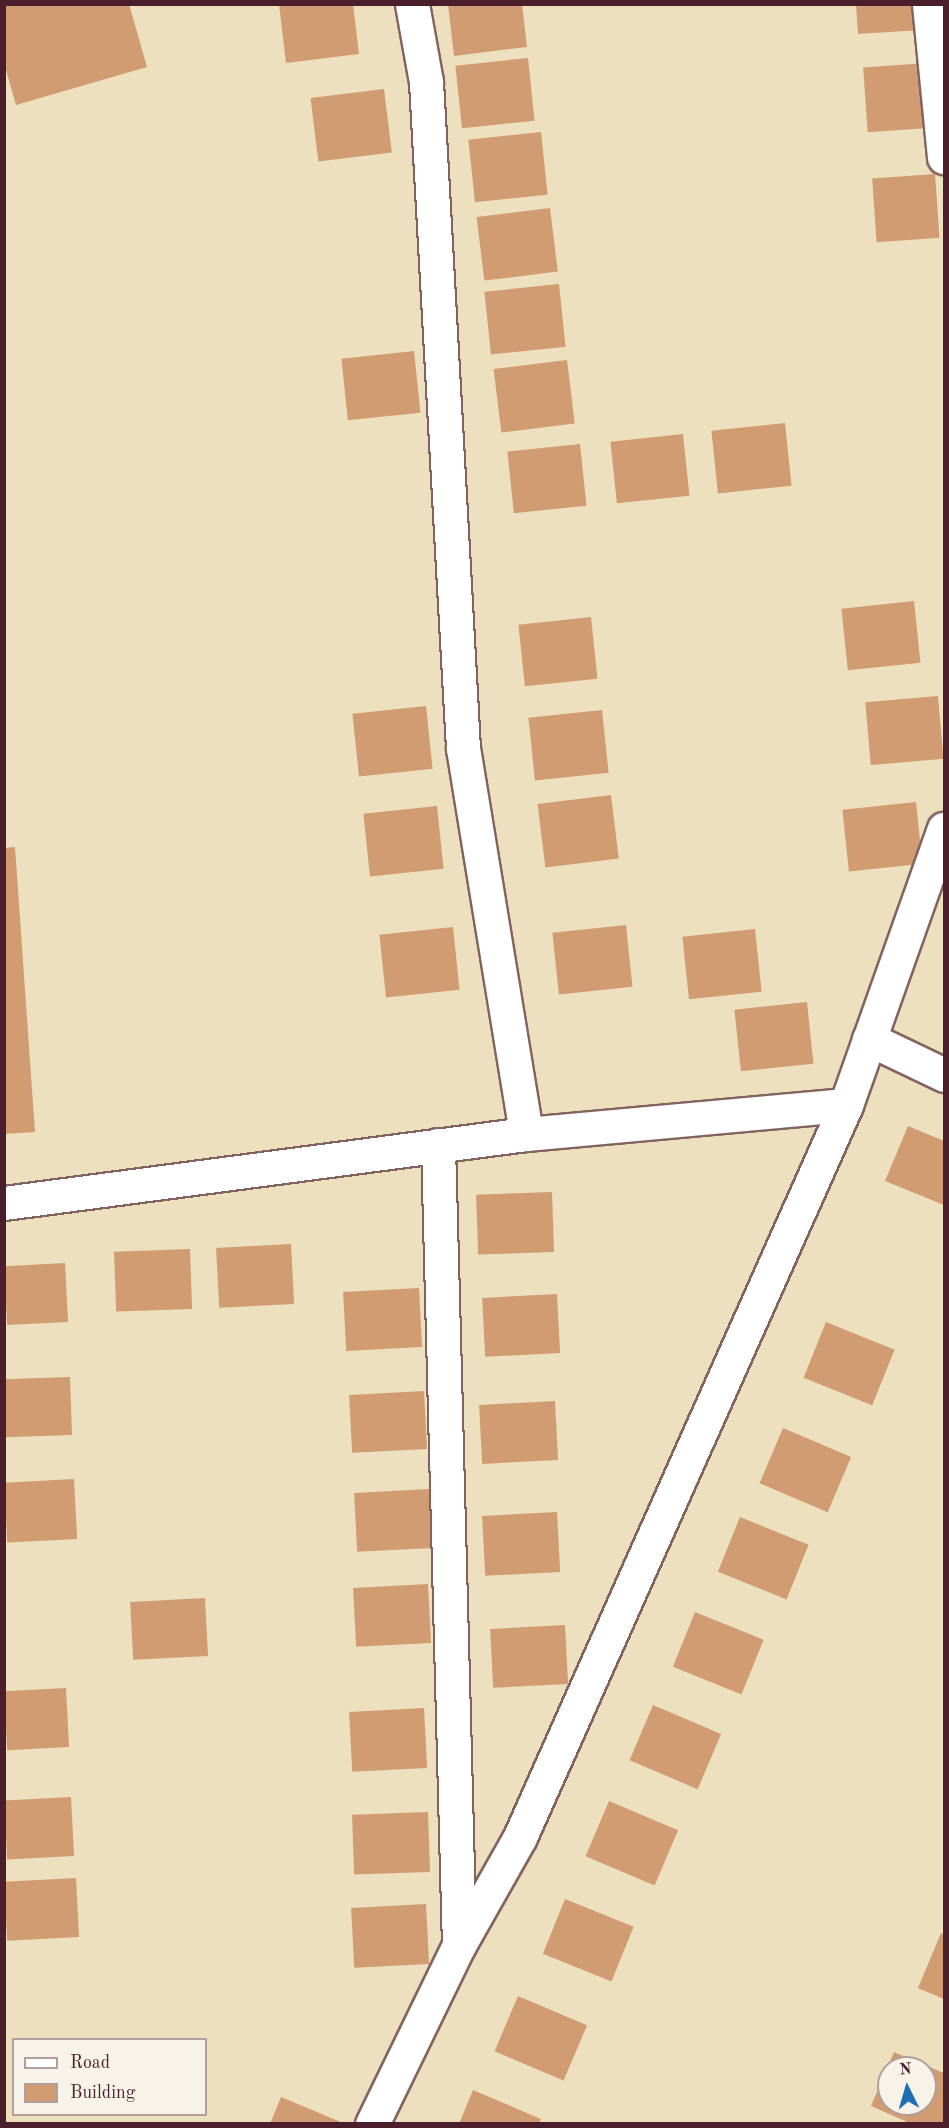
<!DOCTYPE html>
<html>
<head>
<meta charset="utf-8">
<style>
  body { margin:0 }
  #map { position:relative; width:949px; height:2128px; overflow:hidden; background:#ece0bf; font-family:"Old Standard TT",serif }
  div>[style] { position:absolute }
  .building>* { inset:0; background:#d19c72; transform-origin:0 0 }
  .roads { filter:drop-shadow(2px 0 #83635f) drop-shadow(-2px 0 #83635f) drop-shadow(0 2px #83635f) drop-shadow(0 -2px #83635f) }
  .street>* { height:33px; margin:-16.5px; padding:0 16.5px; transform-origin:16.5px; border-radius:16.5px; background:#fff }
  span { translate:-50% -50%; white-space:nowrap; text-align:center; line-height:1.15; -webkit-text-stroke:5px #f7f3e8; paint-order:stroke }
  .frame { position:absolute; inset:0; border:6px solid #4a1f2b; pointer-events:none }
  .legend { position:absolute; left:12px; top:2038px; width:195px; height:78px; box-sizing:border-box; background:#f7f3e8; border:2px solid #b29e9c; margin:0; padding:8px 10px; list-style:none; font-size:18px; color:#4a1f2b }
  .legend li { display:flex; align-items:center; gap:12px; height:30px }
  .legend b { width:30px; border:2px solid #b29e9c }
  .north { position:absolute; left:877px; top:2056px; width:60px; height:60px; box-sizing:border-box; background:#f7f3e8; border:2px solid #b29e9c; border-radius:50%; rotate:355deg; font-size:16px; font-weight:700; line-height:24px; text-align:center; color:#4a1f2b }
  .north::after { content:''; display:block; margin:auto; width:21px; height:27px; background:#1f6fb2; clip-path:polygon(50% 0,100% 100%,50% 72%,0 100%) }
</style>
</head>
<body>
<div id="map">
  <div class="building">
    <div style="clip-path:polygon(4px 4px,129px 4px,147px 67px,16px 105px,4px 63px)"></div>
    <div style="clip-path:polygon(279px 4px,353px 4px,359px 54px,286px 63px)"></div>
    <div style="clip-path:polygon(448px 4px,522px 4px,527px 47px,454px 56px)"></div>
    <div style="clip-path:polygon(856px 4px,920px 4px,922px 30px,858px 34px)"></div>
    <div style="left:528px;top:58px;width:63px;height:73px;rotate:84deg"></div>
    <div style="left:927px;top:63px;width:65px;height:64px;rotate:86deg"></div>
    <div style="left:384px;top:89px;width:64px;height:74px;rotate:83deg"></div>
    <div style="left:541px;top:132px;width:63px;height:73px;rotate:84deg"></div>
    <div style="left:935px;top:174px;width:64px;height:63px;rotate:86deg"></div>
    <div style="left:550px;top:208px;width:64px;height:74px;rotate:83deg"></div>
    <div style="left:559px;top:284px;width:63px;height:75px;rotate:84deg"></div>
    <div style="left:414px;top:351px;width:62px;height:73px;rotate:84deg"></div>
    <div style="left:567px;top:360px;width:64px;height:74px;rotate:83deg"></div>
    <div style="left:785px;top:423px;width:63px;height:74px;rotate:84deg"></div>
    <div style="left:683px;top:434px;width:62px;height:73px;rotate:84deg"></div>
    <div style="left:580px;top:444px;width:62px;height:73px;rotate:84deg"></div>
    <div style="left:914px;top:601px;width:62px;height:73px;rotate:84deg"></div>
    <div style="left:591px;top:617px;width:62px;height:73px;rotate:84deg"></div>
    <div style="left:938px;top:696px;width:63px;height:73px;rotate:85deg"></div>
    <div style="left:426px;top:706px;width:63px;height:74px;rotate:84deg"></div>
    <div style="left:602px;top:710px;width:63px;height:74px;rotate:84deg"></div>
    <div style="left:611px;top:795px;width:64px;height:74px;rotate:83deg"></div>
    <div style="left:916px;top:802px;width:62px;height:74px;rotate:84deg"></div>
    <div style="left:437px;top:806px;width:63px;height:74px;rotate:84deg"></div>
    <div style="clip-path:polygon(15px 847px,35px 1132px,4px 1134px,4px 848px)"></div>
    <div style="left:626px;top:925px;width:62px;height:74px;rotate:84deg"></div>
    <div style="left:453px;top:927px;width:63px;height:74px;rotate:84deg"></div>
    <div style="left:755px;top:929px;width:63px;height:73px;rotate:84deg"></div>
    <div style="left:807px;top:1002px;width:62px;height:73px;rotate:84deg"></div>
    <div style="clip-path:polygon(908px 1126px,944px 1141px,944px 1205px,885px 1181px)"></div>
    <div style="left:552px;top:1192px;width:60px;height:76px;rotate:88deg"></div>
    <div style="left:291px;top:1244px;width:60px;height:75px;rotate:87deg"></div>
    <div style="left:190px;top:1249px;width:60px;height:76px;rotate:88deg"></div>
    <div style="left:65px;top:1263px;width:59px;height:61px;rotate:87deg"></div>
    <div style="left:419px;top:1288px;width:59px;height:76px;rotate:87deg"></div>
    <div style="left:557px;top:1294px;width:59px;height:75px;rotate:87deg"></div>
    <div style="left:826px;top:1322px;width:74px;height:60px;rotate:22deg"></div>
    <div style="left:70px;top:1377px;width:58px;height:66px;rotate:88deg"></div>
    <div style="left:424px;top:1391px;width:58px;height:75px;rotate:87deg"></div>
    <div style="left:555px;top:1401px;width:59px;height:76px;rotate:87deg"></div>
    <div style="left:783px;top:1428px;width:74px;height:60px;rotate:23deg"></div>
    <div style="left:74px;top:1479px;width:60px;height:70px;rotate:87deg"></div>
    <div style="left:429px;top:1489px;width:59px;height:75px;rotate:87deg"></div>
    <div style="left:557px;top:1512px;width:60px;height:75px;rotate:87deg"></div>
    <div style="left:740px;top:1517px;width:74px;height:59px;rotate:22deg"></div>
    <div style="left:428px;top:1584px;width:59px;height:75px;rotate:87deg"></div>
    <div style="left:205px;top:1598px;width:58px;height:75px;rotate:87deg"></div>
    <div style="left:695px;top:1612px;width:74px;height:59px;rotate:22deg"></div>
    <div style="left:565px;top:1625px;width:59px;height:75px;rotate:87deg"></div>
    <div style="left:66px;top:1688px;width:59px;height:62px;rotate:87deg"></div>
    <div style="left:653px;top:1705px;width:74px;height:60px;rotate:23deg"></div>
    <div style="left:424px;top:1708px;width:60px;height:75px;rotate:87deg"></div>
    <div style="left:71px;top:1797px;width:59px;height:67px;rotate:87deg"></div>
    <div style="left:609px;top:1801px;width:75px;height:60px;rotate:23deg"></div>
    <div style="left:428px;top:1812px;width:60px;height:76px;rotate:88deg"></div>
    <div style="left:76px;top:1878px;width:59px;height:72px;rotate:87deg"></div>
    <div style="left:565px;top:1899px;width:74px;height:59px;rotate:22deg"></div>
    <div style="left:426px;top:1904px;width:60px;height:75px;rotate:87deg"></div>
    <div style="clip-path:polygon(941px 1933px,944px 1935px,944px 1999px,918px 1988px)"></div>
    <div style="left:518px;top:1996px;width:75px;height:60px;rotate:23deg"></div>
    <div style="clip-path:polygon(evenodd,894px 2052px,944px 2073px,944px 2124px,912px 2124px,871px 2106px,894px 2052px,889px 2068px,925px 2068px,925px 2104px,889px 2104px,889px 2068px)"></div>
    <div style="clip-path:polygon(473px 2090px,541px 2119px,539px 2124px,459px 2124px)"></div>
    <div style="clip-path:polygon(281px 2097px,343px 2123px,343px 2124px,270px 2124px)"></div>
  </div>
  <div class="roads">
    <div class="street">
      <div style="left:412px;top:4px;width:79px;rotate:79.8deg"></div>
      <div style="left:426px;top:82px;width:667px;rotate:86.82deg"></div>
      <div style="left:463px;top:748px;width:391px;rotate:80.7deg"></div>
      <div style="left:929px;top:4px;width:154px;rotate:84.4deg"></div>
      <div style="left:869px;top:1039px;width:83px;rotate:25.6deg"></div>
      <div style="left:438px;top:1145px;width:800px;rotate:88.5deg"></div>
      <div style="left:4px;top:1203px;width:527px;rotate:-7.53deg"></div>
      <div style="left:526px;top:1134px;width:321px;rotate:-5.2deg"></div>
      <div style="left:372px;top:2124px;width:199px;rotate:-64.1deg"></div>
      <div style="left:459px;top:1945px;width:124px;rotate:-60.5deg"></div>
      <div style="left:520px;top:1837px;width:801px;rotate:-65.99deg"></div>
      <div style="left:846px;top:1105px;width:293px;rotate:-70.5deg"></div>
    </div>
  </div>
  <div class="frame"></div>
  <ul class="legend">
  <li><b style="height:8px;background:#fff"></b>Road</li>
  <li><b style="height:16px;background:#d19c72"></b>Building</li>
  </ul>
  <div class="north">N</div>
</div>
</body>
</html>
